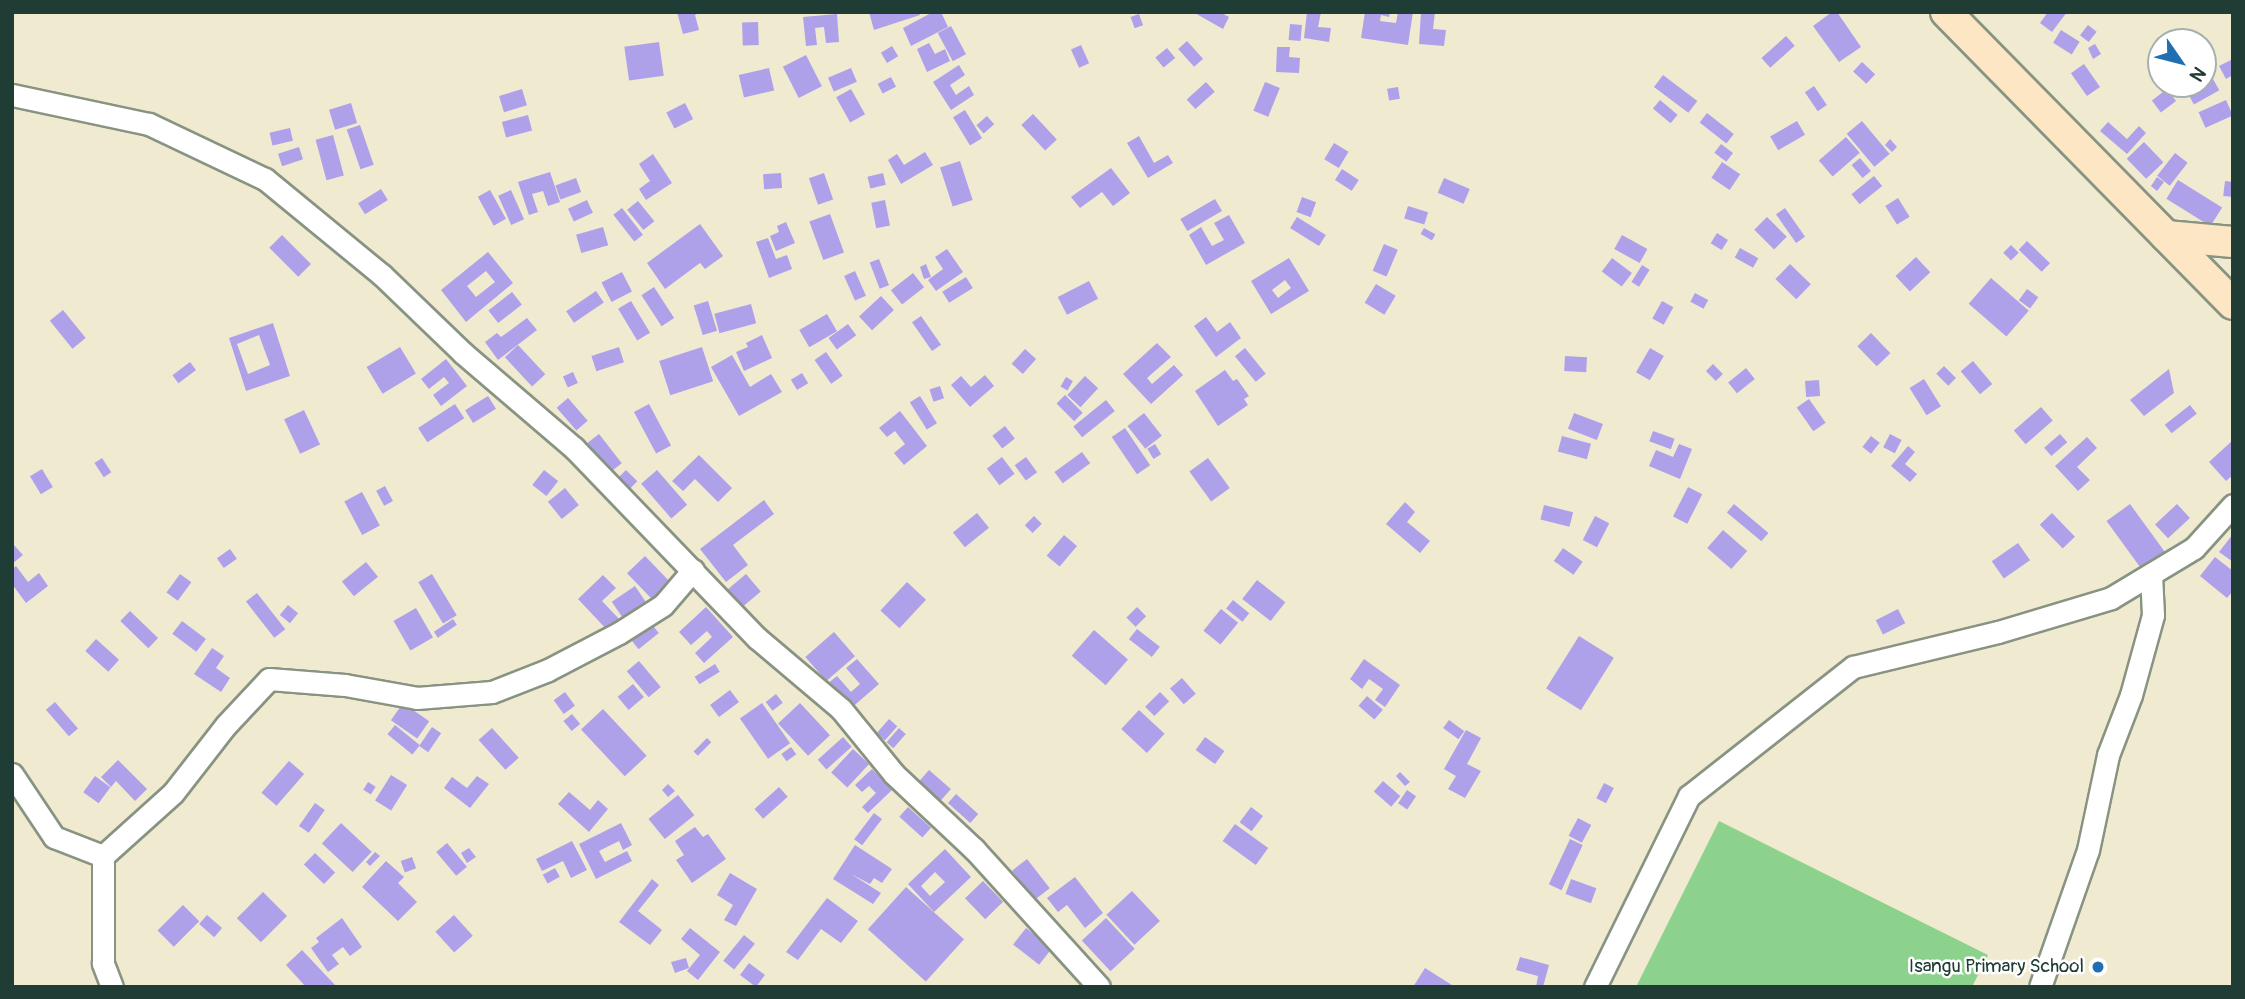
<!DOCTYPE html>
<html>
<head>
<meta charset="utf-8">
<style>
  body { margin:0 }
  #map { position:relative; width:2245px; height:999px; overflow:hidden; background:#f0ead1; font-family:Pangolin,sans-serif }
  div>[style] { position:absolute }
  .green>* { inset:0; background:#8cd28c }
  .building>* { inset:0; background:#aea1ea; transform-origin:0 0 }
  .roads { filter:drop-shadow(2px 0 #889482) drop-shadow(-2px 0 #889482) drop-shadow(0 2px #889482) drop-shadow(0 -2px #889482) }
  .street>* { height:21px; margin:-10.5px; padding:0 10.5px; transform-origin:10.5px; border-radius:10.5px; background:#fff }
  .secondary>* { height:30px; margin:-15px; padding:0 15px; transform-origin:15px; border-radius:15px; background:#fce6c4 }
  .dots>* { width:19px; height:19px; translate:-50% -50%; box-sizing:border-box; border:4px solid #fff; border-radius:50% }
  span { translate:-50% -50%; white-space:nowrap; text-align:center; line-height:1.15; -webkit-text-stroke:5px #fff; paint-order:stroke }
  .poi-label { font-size:19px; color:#1f3d34 }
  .right { translate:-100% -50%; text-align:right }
  .frame { position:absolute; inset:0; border:14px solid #1f3d34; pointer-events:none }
  .north { position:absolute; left:2147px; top:28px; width:70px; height:70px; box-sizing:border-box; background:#fff; border:2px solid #a5b1ae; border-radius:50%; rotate:125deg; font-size:19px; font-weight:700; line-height:28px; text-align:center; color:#1f3d34 }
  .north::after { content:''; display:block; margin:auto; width:24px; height:32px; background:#1f6fb2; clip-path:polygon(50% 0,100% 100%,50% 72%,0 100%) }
</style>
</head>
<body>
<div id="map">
  <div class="green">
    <div style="clip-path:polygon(1719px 821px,1988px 955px,1972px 987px,1636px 987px)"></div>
  </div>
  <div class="building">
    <div style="clip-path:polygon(677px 12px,701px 12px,695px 15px,699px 30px,683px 34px)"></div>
    <div style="clip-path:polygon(869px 12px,919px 12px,920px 15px,874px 30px)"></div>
    <div style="clip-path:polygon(933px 12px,941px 12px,948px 27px,911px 46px,903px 28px)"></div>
    <div style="clip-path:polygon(1193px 12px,1220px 12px,1229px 17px,1223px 29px)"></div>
    <div style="clip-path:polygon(1307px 12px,1321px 12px,1318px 27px,1331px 28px,1329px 42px,1304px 38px)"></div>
    <div style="clip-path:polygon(1365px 12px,1390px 12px,1389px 17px,1381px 15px,1380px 21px,1396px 23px,1398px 12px,1413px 12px,1408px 45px,1361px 38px)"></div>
    <div style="clip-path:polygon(1421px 12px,1435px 12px,1433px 29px,1446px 30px,1444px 46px,1419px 44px)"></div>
    <div style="clip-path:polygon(1832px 12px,1837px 12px,1861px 47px,1839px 62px,1813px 26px)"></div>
    <div style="clip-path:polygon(2048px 12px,2067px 12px,2052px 32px,2040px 23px)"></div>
    <div style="clip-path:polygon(837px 14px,839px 42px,826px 43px,824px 27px,815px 28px,817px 45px,806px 46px,803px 17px)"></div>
    <div style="left:1139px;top:14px;width:12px;height:9px;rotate:70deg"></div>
    <div style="left:758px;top:22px;width:23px;height:16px;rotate:88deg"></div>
    <div style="left:1290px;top:24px;width:12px;height:16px;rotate:5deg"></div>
    <div style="left:2088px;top:25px;width:11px;height:13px;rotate:38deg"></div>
    <div style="left:951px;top:26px;width:32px;height:15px;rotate:62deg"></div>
    <div style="left:2061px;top:30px;width:22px;height:15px;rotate:32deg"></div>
    <div style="left:1786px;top:36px;width:13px;height:33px;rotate:48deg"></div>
    <div style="left:1187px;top:41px;width:24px;height:12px;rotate:48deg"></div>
    <div style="left:659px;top:42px;width:34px;height:35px;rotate:82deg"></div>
    <div style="clip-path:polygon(929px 43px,935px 54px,945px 49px,950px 61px,927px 72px,917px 49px)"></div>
    <div style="clip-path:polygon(2095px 44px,2101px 54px,2093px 59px,2088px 48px)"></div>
    <div style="left:1081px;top:45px;width:20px;height:11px;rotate:66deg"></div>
    <div style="left:892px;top:46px;width:12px;height:13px;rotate:59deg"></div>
    <div style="clip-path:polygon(1277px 47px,1290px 47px,1289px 57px,1300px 58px,1299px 73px,1276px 72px)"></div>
    <div style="left:1167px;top:48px;width:13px;height:15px;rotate:51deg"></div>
    <div style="left:806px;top:55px;width:35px;height:26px;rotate:63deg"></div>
    <div style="clip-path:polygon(2233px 59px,2233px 75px,2226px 79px,2219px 66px)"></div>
    <div style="left:1862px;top:62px;width:18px;height:13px;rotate:43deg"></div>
    <div style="left:2084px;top:64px;width:28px;height:16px;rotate:55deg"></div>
    <div style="clip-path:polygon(959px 65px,965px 75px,950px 85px,956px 95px,969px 86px,974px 95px,951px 110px,933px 82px)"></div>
    <div style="left:769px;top:68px;width:23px;height:31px;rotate:77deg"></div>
    <div style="left:851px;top:68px;width:15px;height:25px;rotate:67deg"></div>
    <div style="left:1663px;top:75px;width:43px;height:15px;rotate:37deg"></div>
    <div style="left:891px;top:77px;width:11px;height:15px;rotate:63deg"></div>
    <div style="left:2213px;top:79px;width:13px;height:29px;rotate:61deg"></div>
    <div style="left:1206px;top:82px;width:13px;height:26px;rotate:48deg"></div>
    <div style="left:1265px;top:82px;width:16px;height:31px;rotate:22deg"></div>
    <div style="left:1814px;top:86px;width:23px;height:11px;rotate:56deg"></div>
    <div style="left:1398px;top:87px;width:12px;height:11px;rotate:81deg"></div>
    <div style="left:522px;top:89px;width:17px;height:24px;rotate:73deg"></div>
    <div style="left:851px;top:89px;width:29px;height:17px;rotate:61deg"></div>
    <div style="left:2167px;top:89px;width:15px;height:19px;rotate:53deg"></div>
    <div style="left:1660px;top:100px;width:23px;height:11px;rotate:40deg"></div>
    <div style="left:2226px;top:100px;width:17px;height:30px;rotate:66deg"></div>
    <div style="left:351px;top:103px;width:21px;height:23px;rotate:73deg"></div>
    <div style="left:685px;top:103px;width:18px;height:21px;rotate:63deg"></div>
    <div style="left:965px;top:110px;width:33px;height:14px;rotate:59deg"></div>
    <div style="left:1707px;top:113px;width:34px;height:12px;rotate:38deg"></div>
    <div style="left:1033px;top:114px;width:35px;height:16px;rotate:47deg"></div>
    <div style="left:528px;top:115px;width:16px;height:27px;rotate:75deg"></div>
    <div style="left:987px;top:116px;width:11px;height:14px;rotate:49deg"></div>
    <div style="left:1797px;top:121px;width:16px;height:31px;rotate:60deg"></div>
    <div style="left:1862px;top:121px;width:43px;height:20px;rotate:50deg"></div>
    <div style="clip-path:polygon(2108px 122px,2127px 139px,2139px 126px,2146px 133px,2127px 154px,2100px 131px)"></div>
    <div style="left:360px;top:125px;width:42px;height:14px;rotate:71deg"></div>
    <div style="left:290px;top:128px;width:13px;height:21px;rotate:77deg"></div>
    <div style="left:333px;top:135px;width:42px;height:18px;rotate:75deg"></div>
    <div style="clip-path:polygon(1139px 136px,1154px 163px,1168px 155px,1173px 163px,1148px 178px,1127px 143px)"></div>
    <div style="left:1846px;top:137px;width:21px;height:36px;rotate:49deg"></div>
    <div style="clip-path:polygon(1890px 139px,1897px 147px,1892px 152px,1885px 145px)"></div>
    <div style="left:2144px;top:142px;width:28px;height:24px;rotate:46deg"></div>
    <div style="left:1334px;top:143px;width:17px;height:19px;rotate:31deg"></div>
    <div style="left:1721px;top:144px;width:15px;height:11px;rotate:37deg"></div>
    <div style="left:299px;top:147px;width:13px;height:22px;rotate:72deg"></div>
    <div style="clip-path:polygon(925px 152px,933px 165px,901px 184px,888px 160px,897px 154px,904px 165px)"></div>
    <div style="left:2175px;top:153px;width:16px;height:29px;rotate:38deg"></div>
    <div style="clip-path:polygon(653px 154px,672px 183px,646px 200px,639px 189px,650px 181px,639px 164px)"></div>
    <div style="left:1860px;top:158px;width:17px;height:11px;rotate:50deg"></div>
    <div style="left:960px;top:161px;width:41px;height:21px;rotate:72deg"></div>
    <div style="left:1722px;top:162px;width:22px;height:19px;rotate:34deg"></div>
    <div style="clip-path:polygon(1111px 168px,1130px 193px,1113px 206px,1102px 192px,1080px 208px,1071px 197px)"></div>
    <div style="left:1342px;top:169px;width:20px;height:13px;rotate:33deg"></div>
    <div style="clip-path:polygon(550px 172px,560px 202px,548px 206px,543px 191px,532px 194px,538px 212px,529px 215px,518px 182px)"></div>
    <div style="left:781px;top:173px;width:15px;height:18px;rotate:86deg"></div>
    <div style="left:824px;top:173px;width:28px;height:16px;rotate:71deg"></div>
    <div style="left:883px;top:173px;width:12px;height:16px;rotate:76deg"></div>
    <div style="left:1874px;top:176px;width:13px;height:29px;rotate:51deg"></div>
    <div style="clip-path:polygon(2157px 177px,2164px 182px,2157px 191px,2151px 186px)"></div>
    <div style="left:576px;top:178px;width:15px;height:22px;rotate:70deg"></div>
    <div style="left:1444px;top:178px;width:28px;height:16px;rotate:23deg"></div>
    <div style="left:2178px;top:180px;width:52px;height:22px;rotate:32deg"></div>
    <div style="left:2225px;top:181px;width:8px;height:15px;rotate:7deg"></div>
    <div style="left:381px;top:189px;width:13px;height:27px;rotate:58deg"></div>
    <div style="left:490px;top:190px;width:33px;height:14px;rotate:61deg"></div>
    <div style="left:511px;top:190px;width:32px;height:14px;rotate:66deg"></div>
    <div style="left:1302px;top:197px;width:15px;height:16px;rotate:20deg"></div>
    <div style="left:1898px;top:198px;width:22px;height:15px;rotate:58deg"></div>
    <div style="left:1215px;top:199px;width:14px;height:40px;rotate:60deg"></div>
    <div style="left:587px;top:200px;width:14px;height:21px;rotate:65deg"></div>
    <div style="left:885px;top:200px;width:26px;height:14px;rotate:79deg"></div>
    <div style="left:638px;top:201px;width:26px;height:14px;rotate:51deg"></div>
    <div style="left:1408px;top:206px;width:21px;height:13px;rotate:17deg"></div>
    <div style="left:622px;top:208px;width:34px;height:11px;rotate:52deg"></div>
    <div style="left:1785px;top:208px;width:35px;height:11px;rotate:55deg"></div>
    <div style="left:830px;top:214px;width:41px;height:22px;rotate:70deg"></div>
    <div style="clip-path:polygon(1229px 215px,1245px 243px,1206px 265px,1189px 235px,1201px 227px,1212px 246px,1224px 240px,1214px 223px)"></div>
    <div style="left:1297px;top:217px;width:34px;height:13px;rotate:32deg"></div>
    <div style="left:1767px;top:217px;width:28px;height:18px;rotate:45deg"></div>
    <div style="clip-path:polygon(786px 222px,795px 243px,776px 251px,770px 236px,779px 232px,777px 226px)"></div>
    <div style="clip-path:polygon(700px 224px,723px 256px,705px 269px,700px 263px,665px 289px,647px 263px)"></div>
    <div style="left:603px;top:227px;width:19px;height:28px;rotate:74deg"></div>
    <div style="left:1424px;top:228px;width:13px;height:7px;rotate:29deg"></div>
    <div style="left:1717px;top:233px;width:13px;height:12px;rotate:32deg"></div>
    <div style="left:282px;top:235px;width:41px;height:18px;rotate:45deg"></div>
    <div style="left:1622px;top:235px;width:29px;height:16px;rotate:29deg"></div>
    <div style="clip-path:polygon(768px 238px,776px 259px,787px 255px,792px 269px,769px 278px,756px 242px)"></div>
    <div style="left:2027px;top:241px;width:32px;height:12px;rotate:44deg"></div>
    <div style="left:1384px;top:244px;width:15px;height:29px;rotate:23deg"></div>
    <div style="left:2011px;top:245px;width:11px;height:11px;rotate:45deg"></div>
    <div style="left:1740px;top:248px;width:21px;height:11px;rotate:29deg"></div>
    <div style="clip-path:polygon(947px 249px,963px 272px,936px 291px,928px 280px,943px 269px,935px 257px)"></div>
    <div style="clip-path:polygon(evenodd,488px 252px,513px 283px,466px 322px,441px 290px,488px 252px,486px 271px,495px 282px,476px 297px,467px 286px,486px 271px)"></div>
    <div style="left:1916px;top:257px;width:21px;height:28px;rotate:47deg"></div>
    <div style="clip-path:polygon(evenodd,1289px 258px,1309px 291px,1271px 314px,1251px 281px,1289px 258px,1285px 280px,1291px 288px,1278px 298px,1272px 290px,1285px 280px)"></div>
    <div style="left:1612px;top:258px;width:25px;height:17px;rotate:37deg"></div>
    <div style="left:879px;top:259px;width:28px;height:10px;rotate:69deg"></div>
    <div style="clip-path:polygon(926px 264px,931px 277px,924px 279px,920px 267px)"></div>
    <div style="left:1790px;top:264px;width:29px;height:21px;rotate:44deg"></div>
    <div style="left:1642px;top:265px;width:9px;height:20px;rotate:32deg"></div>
    <div style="left:855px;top:271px;width:27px;height:12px;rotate:66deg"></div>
    <div style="left:622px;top:272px;width:22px;height:23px;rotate:63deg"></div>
    <div style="left:913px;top:273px;width:18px;height:28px;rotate:52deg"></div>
    <div style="left:966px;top:277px;width:13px;height:28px;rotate:58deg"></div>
    <div style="left:1991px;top:278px;width:50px;height:34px;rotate:41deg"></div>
    <div style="left:1089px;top:281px;width:20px;height:35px;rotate:63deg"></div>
    <div style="left:1376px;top:284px;width:23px;height:22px;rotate:31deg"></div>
    <div style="left:654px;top:287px;width:37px;height:15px;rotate:57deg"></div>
    <div style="left:2027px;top:289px;width:14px;height:14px;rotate:36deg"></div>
    <div style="left:596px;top:291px;width:14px;height:36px;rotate:56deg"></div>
    <div style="left:512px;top:292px;width:16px;height:30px;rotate:52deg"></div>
    <div style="left:1695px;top:293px;width:15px;height:10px;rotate:28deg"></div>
    <div style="left:881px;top:296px;width:19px;height:30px;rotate:47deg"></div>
    <div style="left:631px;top:301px;width:37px;height:15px;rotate:59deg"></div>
    <div style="left:708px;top:301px;width:31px;height:15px;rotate:73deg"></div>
    <div style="left:1662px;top:301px;width:13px;height:20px;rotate:29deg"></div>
    <div style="left:751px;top:304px;width:20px;height:38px;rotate:75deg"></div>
    <div style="left:63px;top:310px;width:36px;height:17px;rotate:51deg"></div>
    <div style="left:827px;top:314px;width:20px;height:32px;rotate:60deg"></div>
    <div style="left:921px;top:316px;width:35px;height:11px;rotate:55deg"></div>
    <div style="clip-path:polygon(1206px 317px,1217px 332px,1230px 322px,1241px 338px,1216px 357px,1194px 326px)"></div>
    <div style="clip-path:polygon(527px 318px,537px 330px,498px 360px,485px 342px,497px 333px,501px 337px)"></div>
    <div style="clip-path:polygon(evenodd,273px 323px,290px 376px,246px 391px,229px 338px,273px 323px,259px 335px,270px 365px,248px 374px,237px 344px,259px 335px)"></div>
    <div style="left:848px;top:324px;width:14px;height:24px;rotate:54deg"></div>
    <div style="left:1871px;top:333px;width:28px;height:19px;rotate:46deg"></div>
    <div style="clip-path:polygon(762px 335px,772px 358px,744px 371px,736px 352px,748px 347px,746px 343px)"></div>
    <div style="clip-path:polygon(1157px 343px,1171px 357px,1147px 378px,1152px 384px,1174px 365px,1183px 375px,1151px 404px,1123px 374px)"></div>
    <div style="left:518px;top:345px;width:40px;height:18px;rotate:47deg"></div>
    <div style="left:400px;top:347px;width:31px;height:39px;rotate:59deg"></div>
    <div style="left:619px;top:347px;width:16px;height:29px;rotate:72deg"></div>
    <div style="left:702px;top:347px;width:36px;height:45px;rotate:72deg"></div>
    <div style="left:1245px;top:348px;width:33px;height:13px;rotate:51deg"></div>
    <div style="left:1650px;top:348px;width:16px;height:28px;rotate:30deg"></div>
    <div style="left:1025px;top:349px;width:15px;height:20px;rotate:42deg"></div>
    <div style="left:826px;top:352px;width:29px;height:14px;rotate:55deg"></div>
    <div style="clip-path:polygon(732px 355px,750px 387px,771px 374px,782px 392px,739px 416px,711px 367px)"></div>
    <div style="left:1565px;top:356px;width:22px;height:15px;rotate:3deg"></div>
    <div style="clip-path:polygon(446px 359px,467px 386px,441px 406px,433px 395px,449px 383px,444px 377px,429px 389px,421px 379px)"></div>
    <div style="left:1973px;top:361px;width:30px;height:16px;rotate:50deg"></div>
    <div style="left:190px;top:362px;width:10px;height:22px;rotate:53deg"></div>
    <div style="left:1713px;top:364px;width:14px;height:10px;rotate:45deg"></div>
    <div style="left:1944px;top:366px;width:17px;height:11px;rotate:45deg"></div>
    <div style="left:1746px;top:368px;width:14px;height:23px;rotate:51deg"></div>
    <div style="clip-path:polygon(2169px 369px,2174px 393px,2144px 416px,2130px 400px)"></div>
    <div style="clip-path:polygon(1225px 370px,1233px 381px,1237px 379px,1249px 396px,1244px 399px,1248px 405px,1218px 426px,1195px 391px)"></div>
    <div style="left:573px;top:372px;width:12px;height:11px;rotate:66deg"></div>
    <div style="left:802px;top:373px;width:12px;height:13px;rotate:59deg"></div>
    <div style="clip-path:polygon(985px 375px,994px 386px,970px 407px,951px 385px,961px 376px,971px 387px)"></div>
    <div style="left:1085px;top:376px;width:18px;height:26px;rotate:43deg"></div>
    <div style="left:1066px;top:377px;width:8px;height:11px;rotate:30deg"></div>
    <div style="left:1924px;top:379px;width:32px;height:17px;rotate:58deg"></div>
    <div style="left:1819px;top:380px;width:16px;height:14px;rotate:86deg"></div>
    <div style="left:940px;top:386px;width:13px;height:11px;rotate:72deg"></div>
    <div style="left:1065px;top:395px;width:25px;height:12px;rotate:45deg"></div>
    <div style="left:488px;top:396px;width:15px;height:27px;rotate:58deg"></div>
    <div style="left:920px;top:396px;width:32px;height:12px;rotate:58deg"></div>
    <div style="left:568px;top:398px;width:30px;height:15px;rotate:49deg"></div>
    <div style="left:1809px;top:399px;width:29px;height:15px;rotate:55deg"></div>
    <div style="left:1106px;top:400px;width:14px;height:42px;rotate:51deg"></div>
    <div style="left:455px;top:404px;width:17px;height:44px;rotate:57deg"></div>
    <div style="left:649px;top:404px;width:47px;height:17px;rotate:62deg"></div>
    <div style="left:2190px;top:405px;width:11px;height:32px;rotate:52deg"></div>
    <div style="left:2041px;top:407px;width:18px;height:36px;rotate:49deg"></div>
    <div style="left:304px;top:410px;width:38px;height:22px;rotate:65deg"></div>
    <div style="clip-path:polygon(900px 411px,927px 446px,904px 465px,894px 453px,905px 444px,895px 431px,887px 437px,879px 428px)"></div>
    <div style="left:1144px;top:413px;width:29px;height:21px;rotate:52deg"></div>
    <div style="left:1574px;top:413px;width:31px;height:17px;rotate:21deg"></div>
    <div style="left:1005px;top:426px;width:16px;height:16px;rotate:52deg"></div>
    <div style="left:1125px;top:428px;width:45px;height:16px;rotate:56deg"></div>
    <div style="left:1653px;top:431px;width:23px;height:11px;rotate:20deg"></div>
    <div style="left:599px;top:434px;width:37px;height:18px;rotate:52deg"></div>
    <div style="left:1890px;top:434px;width:13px;height:15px;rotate:27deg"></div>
    <div style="left:2060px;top:434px;width:11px;height:21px;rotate:49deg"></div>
    <div style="left:1562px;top:436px;width:30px;height:16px;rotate:15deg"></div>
    <div style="left:1871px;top:436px;width:11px;height:14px;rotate:38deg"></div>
    <div style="clip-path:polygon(2087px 437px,2097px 448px,2077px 467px,2090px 480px,2078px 491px,2055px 466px)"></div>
    <div style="clip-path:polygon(2233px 440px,2233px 475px,2226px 481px,2209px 462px)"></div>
    <div style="left:1155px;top:444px;width:12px;height:9px;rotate:59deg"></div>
    <div style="clip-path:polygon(1679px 444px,1692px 449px,1680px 479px,1649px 466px,1656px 450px,1673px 457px)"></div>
    <div style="clip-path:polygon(1908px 446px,1915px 452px,1905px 464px,1917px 474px,1910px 482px,1891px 466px)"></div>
    <div style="left:1082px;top:452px;width:14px;height:34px;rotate:54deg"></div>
    <div style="clip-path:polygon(699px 455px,732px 488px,718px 502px,695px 479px,683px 491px,672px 481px)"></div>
    <div style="left:1002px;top:457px;width:21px;height:19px;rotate:53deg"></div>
    <div style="left:1026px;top:457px;width:19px;height:14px;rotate:54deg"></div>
    <div style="left:102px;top:458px;width:17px;height:9px;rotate:57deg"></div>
    <div style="left:1208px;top:458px;width:37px;height:23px;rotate:54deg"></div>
    <div style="left:42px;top:469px;width:21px;height:14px;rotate:59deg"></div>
    <div style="left:544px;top:470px;width:18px;height:19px;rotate:38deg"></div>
    <div style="left:626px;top:470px;width:16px;height:16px;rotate:45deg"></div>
    <div style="left:657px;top:470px;width:46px;height:21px;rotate:49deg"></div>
    <div style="left:385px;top:486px;width:17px;height:10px;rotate:62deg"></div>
    <div style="left:1688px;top:487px;width:16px;height:33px;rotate:27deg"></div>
    <div style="left:565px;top:488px;width:22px;height:22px;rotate:51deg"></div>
    <div style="left:362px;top:492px;width:38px;height:20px;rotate:62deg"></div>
    <div style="clip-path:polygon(764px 500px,774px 514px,733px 545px,748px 565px,726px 582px,700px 549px)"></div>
    <div style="clip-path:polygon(1405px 502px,1415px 512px,1407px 522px,1430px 541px,1420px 553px,1386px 524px)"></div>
    <div style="left:1734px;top:504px;width:45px;height:11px;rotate:40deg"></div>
    <div style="left:2130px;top:504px;width:60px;height:29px;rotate:54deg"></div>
    <div style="left:2177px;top:504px;width:19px;height:30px;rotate:47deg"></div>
    <div style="left:1544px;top:505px;width:30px;height:15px;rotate:14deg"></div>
    <div style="left:977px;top:513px;width:19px;height:31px;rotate:51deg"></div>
    <div style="left:2052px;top:513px;width:33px;height:17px;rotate:46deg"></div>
    <div style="left:1034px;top:516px;width:11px;height:13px;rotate:45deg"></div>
    <div style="left:1595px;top:516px;width:16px;height:27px;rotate:27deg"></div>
    <div style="left:1723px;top:530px;width:32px;height:24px;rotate:41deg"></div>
    <div style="clip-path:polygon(2233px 534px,2233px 562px,2219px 552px)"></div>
    <div style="left:1064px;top:535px;width:17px;height:27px;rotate:40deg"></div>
    <div style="clip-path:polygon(12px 543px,23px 555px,12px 564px)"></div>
    <div style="left:2018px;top:543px;width:21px;height:32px;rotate:55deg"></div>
    <div style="left:1563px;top:548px;width:24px;height:16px;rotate:35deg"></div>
    <div style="left:230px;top:549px;width:12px;height:16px;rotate:55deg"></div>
    <div style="left:645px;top:556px;width:42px;height:25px;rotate:46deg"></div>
    <div style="clip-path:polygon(2215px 557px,2233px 571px,2233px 591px,2227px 598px,2200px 576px)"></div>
    <div style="left:366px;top:562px;width:19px;height:31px;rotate:51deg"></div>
    <div style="clip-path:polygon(16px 566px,28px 582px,39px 573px,48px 586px,26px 603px,12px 584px,12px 569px)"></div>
    <div style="left:180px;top:574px;width:14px;height:23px;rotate:36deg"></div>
    <div style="left:432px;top:574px;width:48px;height:16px;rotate:59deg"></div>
    <div style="left:746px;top:574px;width:23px;height:29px;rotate:50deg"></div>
    <div style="clip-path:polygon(603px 575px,616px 588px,602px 601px,621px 621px,609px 632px,578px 599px)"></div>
    <div style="left:1257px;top:580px;width:36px;height:24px;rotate:38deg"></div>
    <div style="left:907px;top:582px;width:26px;height:39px;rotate:43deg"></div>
    <div style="left:635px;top:586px;width:23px;height:28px;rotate:56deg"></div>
    <div style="left:257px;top:593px;width:46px;height:14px;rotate:52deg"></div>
    <div style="left:1233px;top:600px;width:21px;height:11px;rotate:39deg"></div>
    <div style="left:288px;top:605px;width:13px;height:13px;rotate:39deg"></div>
    <div style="clip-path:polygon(706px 607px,733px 637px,704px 663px,695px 653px,712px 637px,707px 631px,691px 645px,679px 632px)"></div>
    <div style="left:1137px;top:607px;width:13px;height:15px;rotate:45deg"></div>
    <div style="left:416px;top:608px;width:34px;height:26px;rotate:60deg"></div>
    <div style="left:1221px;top:609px;width:22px;height:28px;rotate:39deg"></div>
    <div style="left:1898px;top:609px;width:16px;height:25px;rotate:63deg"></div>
    <div style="left:130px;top:611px;width:39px;height:14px;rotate:44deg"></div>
    <div style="left:453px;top:619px;width:7px;height:23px;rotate:56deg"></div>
    <div style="left:182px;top:621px;width:30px;height:16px;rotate:37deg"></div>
    <div style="left:650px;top:622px;width:14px;height:26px;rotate:51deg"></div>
    <div style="left:1137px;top:629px;width:29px;height:13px;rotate:38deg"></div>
    <div style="left:1094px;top:630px;width:45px;height:34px;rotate:41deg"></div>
    <div style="left:834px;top:632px;width:32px;height:38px;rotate:49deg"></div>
    <div style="left:1579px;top:636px;width:41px;height:62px;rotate:32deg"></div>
    <div style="left:96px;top:639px;width:31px;height:16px;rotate:42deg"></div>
    <div style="clip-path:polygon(212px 648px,224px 656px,216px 668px,230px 678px,221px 692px,194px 674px)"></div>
    <div style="clip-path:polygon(857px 659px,879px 684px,849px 710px,827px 684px,837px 676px,851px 692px,860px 684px,846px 668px)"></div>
    <div style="clip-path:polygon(1364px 659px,1400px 685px,1385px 707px,1375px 700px,1383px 689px,1369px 679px,1362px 689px,1350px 679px)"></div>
    <div style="left:639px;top:661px;width:34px;height:16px;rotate:50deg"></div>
    <div style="left:715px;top:664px;width:9px;height:24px;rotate:58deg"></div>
    <div style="left:1182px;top:678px;width:21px;height:16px;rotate:49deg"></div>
    <div style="left:633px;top:684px;width:17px;height:20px;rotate:50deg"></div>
    <div style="left:730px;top:690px;width:15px;height:25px;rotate:53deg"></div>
    <div style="left:565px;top:692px;width:17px;height:14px;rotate:54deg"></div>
    <div style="left:1160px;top:692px;width:13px;height:21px;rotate:45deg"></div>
    <div style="left:776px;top:694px;width:11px;height:13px;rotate:52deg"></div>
    <div style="left:1367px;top:696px;width:21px;height:13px;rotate:41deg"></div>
    <div style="left:55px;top:702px;width:35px;height:12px;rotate:49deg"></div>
    <div style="left:403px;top:703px;width:32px;height:21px;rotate:35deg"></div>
    <div style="left:762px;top:703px;width:49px;height:27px;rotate:55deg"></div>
    <div style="left:800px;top:703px;width:44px;height:30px;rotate:47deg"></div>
    <div style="left:603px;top:709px;width:64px;height:30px;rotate:47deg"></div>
    <div style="left:1139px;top:710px;width:35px;height:26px;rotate:43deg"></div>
    <div style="left:572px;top:714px;width:13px;height:11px;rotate:51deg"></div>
    <div style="left:889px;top:719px;width:11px;height:19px;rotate:41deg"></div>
    <div style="left:1449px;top:720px;width:19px;height:10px;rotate:36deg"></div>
    <div style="left:395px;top:725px;width:32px;height:12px;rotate:39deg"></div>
    <div style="left:432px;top:727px;width:11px;height:23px;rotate:34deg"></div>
    <div style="left:492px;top:728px;width:40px;height:18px;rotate:48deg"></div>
    <div style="left:899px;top:728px;width:9px;height:19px;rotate:41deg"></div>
    <div style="clip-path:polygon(1466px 730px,1481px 738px,1467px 764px,1481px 771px,1465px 798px,1448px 789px,1456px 776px,1444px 769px)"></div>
    <div style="left:843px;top:737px;width:13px;height:34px;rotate:48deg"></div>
    <div style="left:1205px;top:737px;width:24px;height:16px;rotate:36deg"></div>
    <div style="left:707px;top:738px;width:6px;height:19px;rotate:45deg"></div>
    <div style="left:791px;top:747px;width:9px;height:12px;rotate:54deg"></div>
    <div style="left:853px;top:749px;width:22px;height:32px;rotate:43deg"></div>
    <div style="clip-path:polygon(118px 760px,147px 789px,135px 801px,116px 781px,111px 787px,101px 777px)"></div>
    <div style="left:289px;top:761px;width:20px;height:42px;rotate:41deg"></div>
    <div style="clip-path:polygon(872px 769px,892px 790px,868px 813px,862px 807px,876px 793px,869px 786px,862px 792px,855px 785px)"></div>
    <div style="left:929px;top:770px;width:29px;height:15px;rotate:41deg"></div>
    <div style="clip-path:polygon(1400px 772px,1410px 782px,1405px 786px,1396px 776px)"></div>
    <div style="left:391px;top:775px;width:19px;height:30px;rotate:32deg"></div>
    <div style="left:95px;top:776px;width:19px;height:20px;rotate:36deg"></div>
    <div style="clip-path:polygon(477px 776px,489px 784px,470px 808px,444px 788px,452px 777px,467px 788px)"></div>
    <div style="left:1383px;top:781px;width:23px;height:14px;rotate:41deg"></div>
    <div style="left:368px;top:782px;width:9px;height:9px;rotate:32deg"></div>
    <div style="left:1604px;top:783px;width:11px;height:17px;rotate:27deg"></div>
    <div style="clip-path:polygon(668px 784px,675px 791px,668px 797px,662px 790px)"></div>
    <div style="left:779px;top:787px;width:13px;height:33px;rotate:48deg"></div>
    <div style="left:1407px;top:790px;width:11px;height:16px;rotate:34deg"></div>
    <div style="clip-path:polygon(569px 792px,590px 810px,598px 800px,608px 809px,589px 832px,558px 804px)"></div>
    <div style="left:956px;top:794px;width:30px;height:12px;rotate:42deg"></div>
    <div style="left:678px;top:795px;width:26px;height:38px;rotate:51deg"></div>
    <div style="left:315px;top:803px;width:12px;height:28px;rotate:35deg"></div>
    <div style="left:908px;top:807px;width:31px;height:13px;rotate:42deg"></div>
    <div style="left:1251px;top:807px;width:15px;height:19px;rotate:37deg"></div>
    <div style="left:874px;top:813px;width:10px;height:33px;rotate:37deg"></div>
    <div style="left:1578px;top:818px;width:15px;height:20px;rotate:28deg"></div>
    <div style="left:341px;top:823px;width:42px;height:28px;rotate:43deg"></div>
    <div style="clip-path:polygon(621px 823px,632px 845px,623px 850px,619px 841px,599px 851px,605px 862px,627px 851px,632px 861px,596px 879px,579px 844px)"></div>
    <div style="left:1235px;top:824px;width:41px;height:21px;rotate:36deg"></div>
    <div style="clip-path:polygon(695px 827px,703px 837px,708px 834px,726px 859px,692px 883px,676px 860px,684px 855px,675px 841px)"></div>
    <div style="left:1570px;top:839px;width:14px;height:50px;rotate:25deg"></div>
    <div style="clip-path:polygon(572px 841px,587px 870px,571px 878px,563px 861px,542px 871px,536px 859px)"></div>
    <div style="left:447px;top:843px;width:31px;height:14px;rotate:50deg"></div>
    <div style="clip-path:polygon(855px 845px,892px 869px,882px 883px,874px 878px,870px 884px,851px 874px,881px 893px,873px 904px,833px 879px)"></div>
    <div style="clip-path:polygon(469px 848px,476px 857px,467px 863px,461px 853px)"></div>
    <div style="clip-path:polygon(evenodd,945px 849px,971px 877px,934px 912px,908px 884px,945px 849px,935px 872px,945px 882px,930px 896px,921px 886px,935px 872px)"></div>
    <div style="clip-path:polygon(375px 852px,380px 856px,370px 866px,366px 862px)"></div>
    <div style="left:315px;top:853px;width:28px;height:16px;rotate:44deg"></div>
    <div style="left:412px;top:857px;width:12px;height:12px;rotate:70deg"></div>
    <div style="left:1027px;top:859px;width:37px;height:19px;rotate:52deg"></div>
    <div style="clip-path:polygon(386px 861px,404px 877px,398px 883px,417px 902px,398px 921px,362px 887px)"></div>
    <div style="left:555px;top:868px;width:10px;height:14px;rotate:61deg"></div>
    <div style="clip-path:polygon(730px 873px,757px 889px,736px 926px,724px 920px,733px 905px,717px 895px)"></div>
    <div style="clip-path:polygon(1075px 877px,1103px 913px,1085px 928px,1067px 905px,1058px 912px,1047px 898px)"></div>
    <div style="clip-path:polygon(652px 879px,659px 885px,638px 911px,662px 930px,650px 945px,619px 922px)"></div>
    <div style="left:1571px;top:879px;width:27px;height:16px;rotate:20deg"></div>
    <div style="left:983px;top:881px;width:29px;height:25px;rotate:46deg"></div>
    <div style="left:906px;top:887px;width:78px;height:57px;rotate:42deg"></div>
    <div style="left:1132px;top:891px;width:41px;height:35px;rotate:47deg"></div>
    <div style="left:263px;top:892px;width:34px;height:37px;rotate:45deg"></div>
    <div style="clip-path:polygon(827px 898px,858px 921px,841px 943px,821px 929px,798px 960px,786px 952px)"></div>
    <div style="left:183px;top:905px;width:23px;height:36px;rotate:45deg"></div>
    <div style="left:207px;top:915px;width:20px;height:12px;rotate:41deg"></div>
    <div style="left:454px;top:915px;width:28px;height:25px;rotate:48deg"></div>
    <div style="clip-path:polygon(342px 918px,362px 947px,350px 956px,343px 947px,332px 955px,339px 964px,328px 972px,311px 948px,319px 942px,316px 938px)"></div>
    <div style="left:1106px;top:918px;width:42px;height:33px;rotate:47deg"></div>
    <div style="clip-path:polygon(690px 928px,720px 952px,698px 980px,687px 971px,700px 955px,681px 939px)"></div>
    <div style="left:1026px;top:928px;width:33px;height:21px;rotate:38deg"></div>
    <div style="left:744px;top:935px;width:14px;height:33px;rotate:39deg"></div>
    <div style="clip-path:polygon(302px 950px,335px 985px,333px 987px,306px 987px,286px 965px)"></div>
    <div style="clip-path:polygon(1520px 957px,1549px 965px,1543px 987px,1536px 987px,1538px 976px,1516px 970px)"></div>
    <div style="clip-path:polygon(686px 958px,689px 968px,675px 973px,671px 962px)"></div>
    <div style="left:749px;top:963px;width:20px;height:15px;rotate:37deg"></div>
    <div style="clip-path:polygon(1425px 968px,1455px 987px,1413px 987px)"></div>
  </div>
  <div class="roads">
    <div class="street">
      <div style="left:12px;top:95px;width:140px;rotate:12deg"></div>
      <div style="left:149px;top:124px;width:128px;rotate:25.4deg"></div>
      <div style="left:265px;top:179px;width:151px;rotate:39.4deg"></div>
      <div style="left:382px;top:275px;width:112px;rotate:43.9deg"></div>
      <div style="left:463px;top:353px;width:146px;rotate:40.6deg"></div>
      <div style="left:574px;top:448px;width:264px;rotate:46.1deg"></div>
      <div style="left:757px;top:638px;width:110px;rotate:40.2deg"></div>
      <div style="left:841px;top:709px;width:84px;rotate:50.8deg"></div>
      <div style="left:894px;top:774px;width:110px;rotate:43.2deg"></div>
      <div style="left:974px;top:849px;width:186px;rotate:47.8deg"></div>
      <div style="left:12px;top:774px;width:76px;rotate:56.3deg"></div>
      <div style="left:54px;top:837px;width:53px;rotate:21.2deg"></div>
      <div style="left:112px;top:987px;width:26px;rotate:-111deg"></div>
      <div style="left:103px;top:963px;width:107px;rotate:-90deg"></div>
      <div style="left:103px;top:856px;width:94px;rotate:-42deg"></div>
      <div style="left:173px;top:793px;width:86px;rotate:-52.1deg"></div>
      <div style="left:226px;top:725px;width:63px;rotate:-46.9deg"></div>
      <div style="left:269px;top:679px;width:76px;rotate:4.5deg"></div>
      <div style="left:345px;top:685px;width:73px;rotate:10.2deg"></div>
      <div style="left:417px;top:698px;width:75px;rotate:-4.6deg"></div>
      <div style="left:492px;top:692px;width:60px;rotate:-21.4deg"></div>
      <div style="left:548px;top:670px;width:80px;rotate:-27.5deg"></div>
      <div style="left:619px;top:633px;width:52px;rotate:-32.5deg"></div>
      <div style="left:663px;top:605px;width:46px;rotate:-49.4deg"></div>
      <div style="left:1595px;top:987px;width:213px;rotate:-63.8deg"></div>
      <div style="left:1689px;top:796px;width:209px;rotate:-38.2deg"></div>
      <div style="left:1853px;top:667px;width:149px;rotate:-13.6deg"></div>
      <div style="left:1998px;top:632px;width:118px;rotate:-16.7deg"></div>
      <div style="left:2111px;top:598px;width:97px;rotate:-31.1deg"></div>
      <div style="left:2194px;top:548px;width:58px;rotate:-47.8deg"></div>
      <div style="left:2040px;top:987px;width:145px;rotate:-70.7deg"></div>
      <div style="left:2088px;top:850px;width:97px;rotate:-78.1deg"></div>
      <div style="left:2108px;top:755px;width:64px;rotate:-69deg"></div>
      <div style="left:2131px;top:695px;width:83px;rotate:-74.6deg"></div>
      <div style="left:2153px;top:615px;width:41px;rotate:-92.8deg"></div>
    </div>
    <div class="secondary">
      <div style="left:1946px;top:12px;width:409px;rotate:45.5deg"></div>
      <div style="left:2166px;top:236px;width:67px;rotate:5.1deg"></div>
    </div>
  </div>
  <div class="dots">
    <div style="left:2098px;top:967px;background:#1f6fb2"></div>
  </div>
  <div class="poi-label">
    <span class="right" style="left:2084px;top:967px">Isangu Primary School</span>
  </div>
  <div class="frame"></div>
  <div class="north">N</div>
</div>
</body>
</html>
